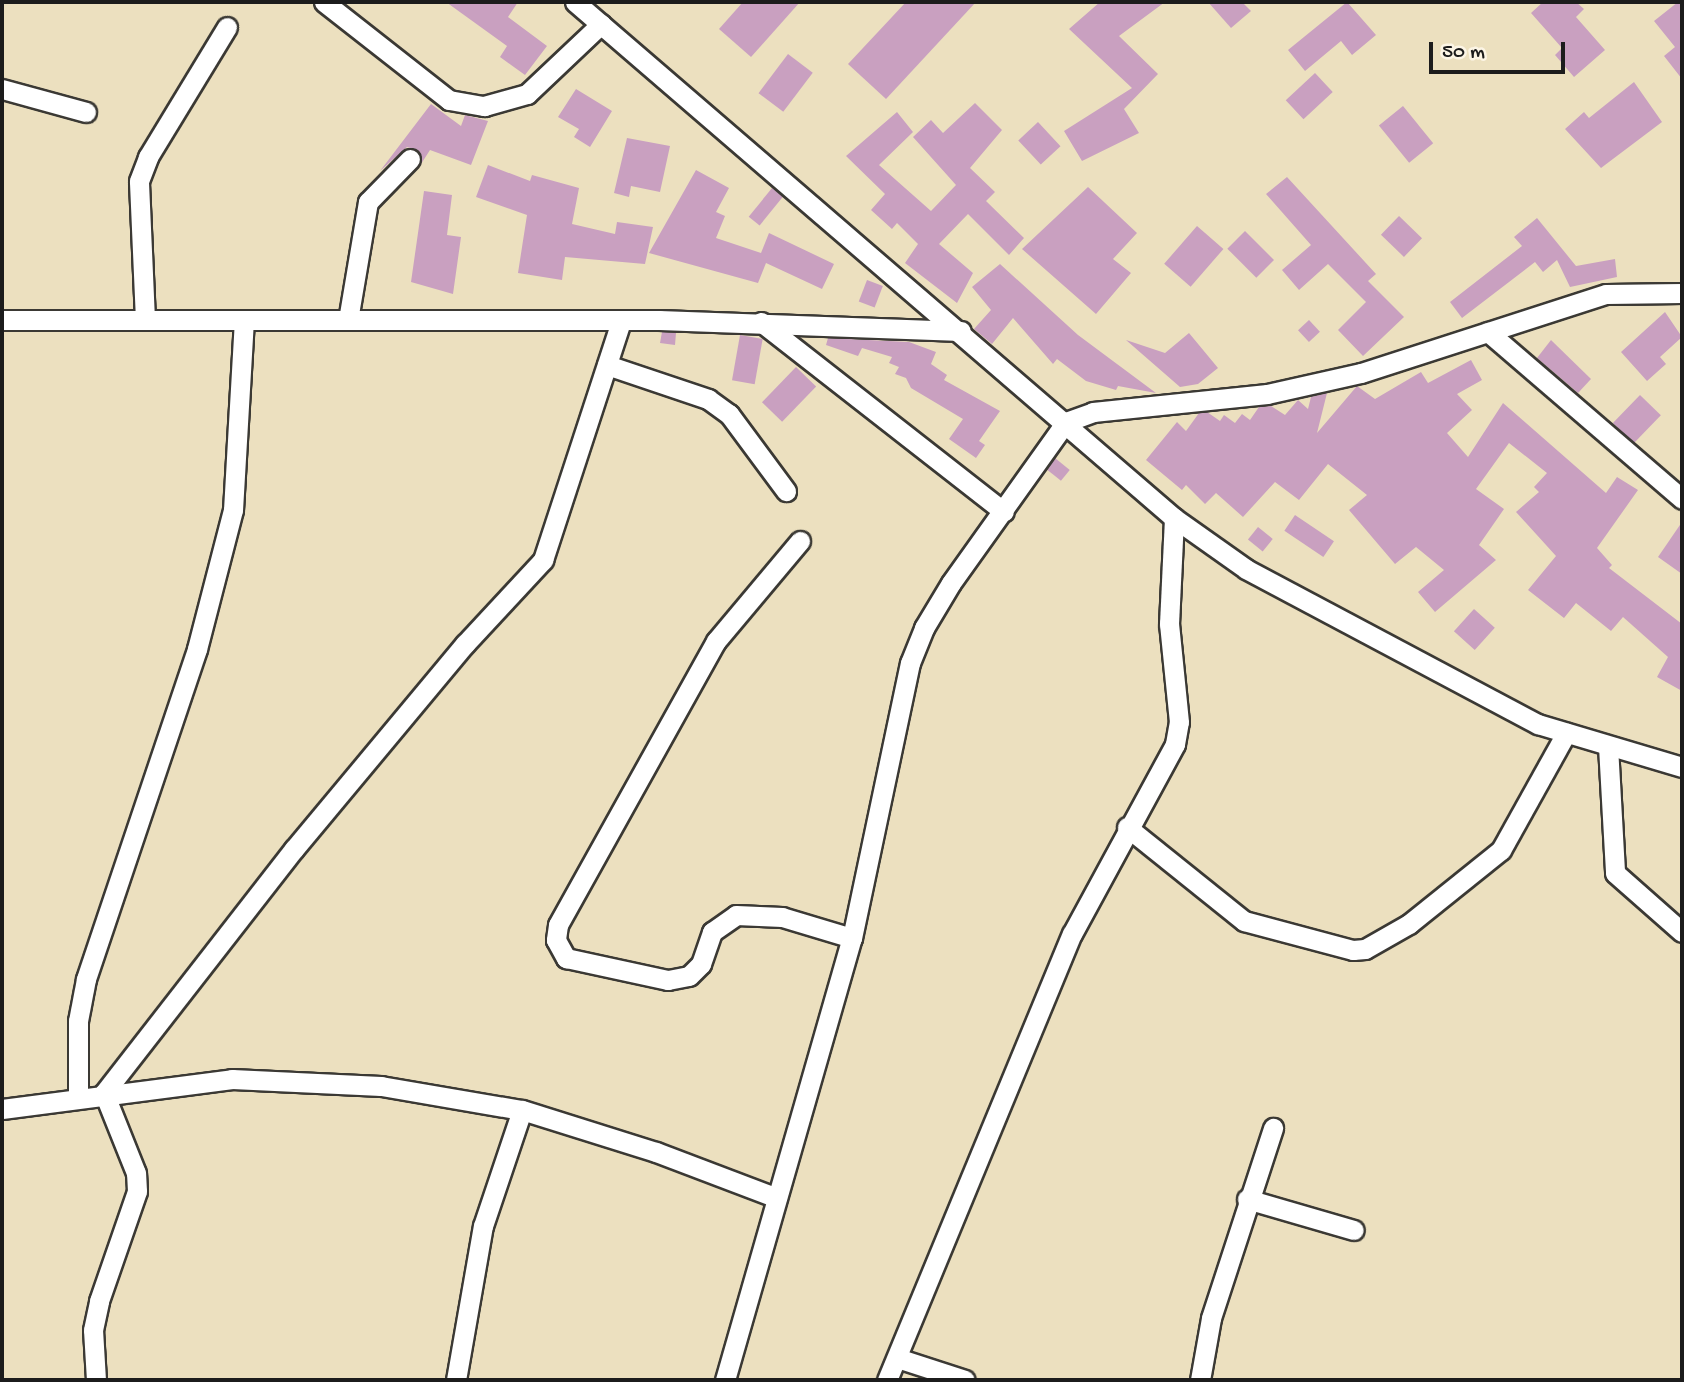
<!DOCTYPE html>
<html>
<head>
<meta charset="utf-8">
<style>
  body { margin:0 }
  #map { position:relative; width:1684px; height:1382px; overflow:hidden; background:#ece0bf; font-family:"Gochi Hand",sans-serif }
  div>[style] { position:absolute }
  .building>* { inset:0; background:#c9a0c0; transform-origin:0 0 }
  .roads { filter:drop-shadow(2px 0 #3b3934) drop-shadow(-2px 0 #3b3934) drop-shadow(0 2px #3b3934) drop-shadow(0 -2px #3b3934) }
  .minor>* { height:19px; margin:-9.5px; padding:0 9.5px; transform-origin:9.5px; border-radius:9.5px; background:#fff }
  span { translate:-50% -50%; white-space:nowrap; text-align:center; line-height:1.15; -webkit-text-stroke:5px #fcf5e5; paint-order:stroke }
  .frame { position:absolute; inset:0; border:4px solid #1c1c1c; pointer-events:none }
  .scale { position:absolute; left:1429px; top:42px; width:136px; height:32px; box-sizing:border-box; border:4px solid #1c1c1c; border-top:0; padding-left:9px; font-size:21px; line-height:24px; white-space:nowrap; color:#1c1c1c; -webkit-text-stroke:5px #fcf5e5; paint-order:stroke }
</style>
</head>
<body>
<div id="map">
  <div class="building">
    <div style="clip-path:polygon(446px 2px,518px 2px,508px 17px,547px 46px,525px 75px,500px 57px,507px 46px)"></div>
    <div style="clip-path:polygon(743px 2px,800px 2px,751px 57px,719px 29px)"></div>
    <div style="clip-path:polygon(906px 2px,976px 2px,886px 99px,848px 64px)"></div>
    <div style="clip-path:polygon(1100px 2px,1165px 2px,1119px 36px,1158px 74px,1124px 109px,1139px 133px,1082px 161px,1064px 131px,1132px 88px,1069px 29px)"></div>
    <div style="clip-path:polygon(1208px 2px,1242px 2px,1251px 11px,1231px 28px)"></div>
    <div style="clip-path:polygon(1347px 2px,1376px 35px,1352px 55px,1341px 41px,1305px 71px,1288px 50px)"></div>
    <div style="clip-path:polygon(1543px 2px,1576px 2px,1584px 9px,1576px 17px,1605px 50px,1574px 77px,1555px 55px,1562px 48px,1531px 13px)"></div>
    <div style="clip-path:polygon(1678px 2px,1682px 2px,1682px 79px,1664px 56px,1675px 47px,1654px 21px)"></div>
    <div style="left:788px;top:54px;width:31px;height:49px;rotate:37deg"></div>
    <div style="left:1315px;top:73px;width:26px;height:40px;rotate:47deg"></div>
    <div style="clip-path:polygon(1634px 82px,1662px 122px,1601px 168px,1565px 129px,1584px 112px,1589px 118px)"></div>
    <div style="clip-path:polygon(576px 89px,612px 111px,590px 147px,574px 137px,579px 129px,558px 117px)"></div>
    <div style="clip-path:polygon(975px 103px,1002px 130px,970px 168px,995px 192px,986px 201px,1024px 238px,1009px 255px,968px 214px,939px 244px,973px 273px,957px 303px,905px 263px,918px 244px,897px 223px,892px 229px,871px 210px,885px 194px,846px 156px,897px 112px,913px 132px,879px 165px,931px 211px,956px 185px,913px 137px,931px 120px,943px 133px)"></div>
    <div style="clip-path:polygon(431px 104px,461px 126px,465px 115px,488px 121px,471px 165px,430px 150px,421px 164px,419px 151px,407px 147px,380px 171px)"></div>
    <div style="left:1403px;top:106px;width:48px;height:31px;rotate:51deg"></div>
    <div style="left:1038px;top:122px;width:33px;height:27px;rotate:47deg"></div>
    <div style="clip-path:polygon(627px 138px,670px 146px,660px 192px,631px 186px,629px 197px,614px 193px)"></div>
    <div style="clip-path:polygon(488px 165px,530px 181px,532px 175px,579px 188px,572px 224px,615px 234px,617px 222px,653px 227px,645px 264px,565px 257px,562px 280px,518px 273px,527px 215px,476px 197px)"></div>
    <div style="clip-path:polygon(696px 170px,729px 188px,716px 212px,725px 216px,716px 238px,761px 253px,769px 233px,834px 264px,822px 289px,766px 263px,758px 283px,649px 253px)"></div>
    <div style="clip-path:polygon(1287px 177px,1376px 274px,1368px 281px,1404px 317px,1363px 356px,1338px 330px,1366px 302px,1328px 264px,1299px 290px,1282px 270px,1311px 245px,1266px 194px)"></div>
    <div style="clip-path:polygon(1088px 187px,1137px 233px,1113px 259px,1131px 273px,1096px 314px,1022px 249px)"></div>
    <div style="left:772px;top:188px;width:14px;height:37px;rotate:39deg"></div>
    <div style="clip-path:polygon(424px 191px,452px 195px,447px 235px,461px 237px,453px 294px,411px 282px)"></div>
    <div style="left:1399px;top:216px;width:32px;height:26px;rotate:44deg"></div>
    <div style="clip-path:polygon(1537px 218px,1576px 266px,1615px 259px,1617px 277px,1570px 287px,1557px 260px,1543px 272px,1535px 262px,1462px 318px,1450px 302px,1522px 246px,1514px 237px)"></div>
    <div style="left:1197px;top:226px;width:35px;height:50px;rotate:41deg"></div>
    <div style="left:1245px;top:231px;width:41px;height:25px;rotate:45deg"></div>
    <div style="clip-path:polygon(1000px 264px,1078px 335px,1156px 393px,1118px 386px,1116px 390px,1086px 381px,1057px 359px,1053px 364px,1013px 318px,992px 344px,974px 329px,991px 310px,972px 287px)"></div>
    <div style="left:867px;top:280px;width:17px;height:23px;rotate:21deg"></div>
    <div style="clip-path:polygon(1665px 312px,1682px 337px,1660px 357px,1666px 364px,1647px 381px,1621px 352px)"></div>
    <div style="left:1309px;top:320px;width:16px;height:15px;rotate:47deg"></div>
    <div style="clip-path:polygon(662px 332px,676px 333px,675px 345px,660px 343px)"></div>
    <div style="clip-path:polygon(1189px 333px,1218px 368px,1198px 384px,1180px 387px,1126px 340px,1165px 353px)"></div>
    <div style="left:740px;top:335px;width:23px;height:46px;rotate:10deg"></div>
    <div style="clip-path:polygon(828px 338px,909px 342px,936px 352px,931px 364px,947px 375px,944px 380px,1000px 411px,979px 441px,985px 445px,976px 458px,949px 439px,963px 419px,911px 388px,906px 378px,895px 374px,899px 367px,889px 363px,892px 357px,862px 348px,858px 356px,826px 345px)"></div>
    <div style="clip-path:polygon(1551px 340px,1591px 379px,1578px 393px,1537px 358px)"></div>
    <div style="clip-path:polygon(1471px 360px,1482px 380px,1457px 394px,1472px 410px,1447px 433px,1468px 457px,1503px 403px,1606px 493px,1617px 477px,1638px 490px,1597px 548px,1612px 565px,1609px 568px,1682px 624px,1682px 691px,1657px 677px,1668px 657px,1623px 617px,1611px 631px,1576px 603px,1564px 618px,1528px 590px,1556px 556px,1516px 512px,1539px 492px,1534px 487px,1547px 473px,1509px 443px,1476px 489px,1504px 509px,1479px 545px,1496px 560px,1435px 612px,1418px 592px,1444px 570px,1416px 547px,1395px 564px,1349px 510px,1367px 495px,1328px 464px,1299px 500px,1275px 482px,1243px 517px,1216px 493px,1205px 504px,1186px 485px,1182px 490px,1146px 460px,1177px 422px,1186px 431px,1199px 413px,1207px 412px,1220px 421px,1224px 415px,1235px 423px,1242px 414px,1250px 420px,1259px 407px,1271px 406px,1285px 415px,1298px 400px,1308px 409px,1311px 397px,1327px 393px,1317px 433px,1357px 386px,1375px 399px,1421px 372px,1428px 383px)"></div>
    <div style="left:796px;top:367px;width:28px;height:49px;rotate:44deg"></div>
    <div style="left:1640px;top:395px;width:29px;height:39px;rotate:44deg"></div>
    <div style="left:1055px;top:458px;width:19px;height:14px;rotate:39deg"></div>
    <div style="left:1295px;top:515px;width:47px;height:19px;rotate:34deg"></div>
    <div style="clip-path:polygon(1682px 522px,1682px 574px,1658px 557px)"></div>
    <div style="left:1258px;top:527px;width:19px;height:16px;rotate:39deg"></div>
    <div style="left:1474px;top:609px;width:28px;height:30px;rotate:42deg"></div>
  </div>
  <div class="roads">
    <div class="minor">
      <div style="left:324px;top:2px;width:159px;rotate:38.1deg"></div>
      <div style="left:449px;top:100px;width:36px;rotate:10deg"></div>
      <div style="left:484px;top:106px;width:45px;rotate:-15.6deg"></div>
      <div style="left:527px;top:94px;width:102px;rotate:-43.4deg"></div>
      <div style="left:575px;top:2px;width:791px;rotate:40.74deg"></div>
      <div style="left:1174px;top:518px;width:88px;rotate:35.3deg"></div>
      <div style="left:1246px;top:569px;width:331px;rotate:28deg"></div>
      <div style="left:1538px;top:724px;width:150px;rotate:16.6deg"></div>
      <div style="left:2px;top:89px;width:87px;rotate:15.3deg"></div>
      <div style="left:2px;top:320px;width:657px"></div>
      <div style="left:659px;top:320px;width:302px;rotate:2.1deg"></div>
      <div style="left:145px;top:320px;width:139px;rotate:-92.5deg"></div>
      <div style="left:139px;top:181px;width:26px;rotate:-69deg"></div>
      <div style="left:148px;top:157px;width:152px;rotate:-58.7deg"></div>
      <div style="left:348px;top:320px;width:120px;rotate:-80.4deg"></div>
      <div style="left:368px;top:202px;width:60px;rotate:-45.7deg"></div>
      <div style="left:761px;top:322px;width:308px;rotate:38deg"></div>
      <div style="left:1488px;top:332px;width:256px;rotate:40.7deg"></div>
      <div style="left:607px;top:365px;width:107px;rotate:18.6deg"></div>
      <div style="left:708px;top:399px;width:26px;rotate:36deg"></div>
      <div style="left:729px;top:414px;width:96px;rotate:53.5deg"></div>
      <div style="left:800px;top:541px;width:131px;rotate:130deg"></div>
      <div style="left:716px;top:641px;width:325px;rotate:119.1deg"></div>
      <div style="left:558px;top:925px;width:15px;rotate:98deg"></div>
      <div style="left:556px;top:940px;width:21px;rotate:61deg"></div>
      <div style="left:566px;top:958px;width:104px;rotate:12.2deg"></div>
      <div style="left:668px;top:980px;width:21px;rotate:-11deg"></div>
      <div style="left:689px;top:976px;width:17px;rotate:-45deg"></div>
      <div style="left:701px;top:964px;width:34px;rotate:-71deg"></div>
      <div style="left:712px;top:932px;width:29px;rotate:-35deg"></div>
      <div style="left:736px;top:915px;width:46px;rotate:2.5deg"></div>
      <div style="left:782px;top:917px;width:73px;rotate:16.7deg"></div>
      <div style="left:1608px;top:746px;width:127px;rotate:86.8deg"></div>
      <div style="left:1615px;top:873px;width:89px;rotate:41.4deg"></div>
      <div style="left:1127px;top:827px;width:150px;rotate:38.8deg"></div>
      <div style="left:1244px;top:921px;width:113px;rotate:14.9deg"></div>
      <div style="left:1353px;top:950px;width:12px;rotate:-5deg"></div>
      <div style="left:1365px;top:949px;width:51px;rotate:-29.6deg"></div>
      <div style="left:1409px;top:924px;width:118px;rotate:-38.8deg"></div>
      <div style="left:1501px;top:850px;width:134px;rotate:-60.9deg"></div>
      <div style="left:78px;top:1098px;width:77px;rotate:-90deg"></div>
      <div style="left:78px;top:1021px;width:43px;rotate:-79.2deg"></div>
      <div style="left:86px;top:979px;width:348px;rotate:-71.4deg"></div>
      <div style="left:197px;top:649px;width:144px;rotate:-75.5deg"></div>
      <div style="left:233px;top:510px;width:190px;rotate:-86.7deg"></div>
      <div style="left:2px;top:1109px;width:232px;rotate:-7.4deg"></div>
      <div style="left:232px;top:1079px;width:149px;rotate:2.7deg"></div>
      <div style="left:381px;top:1086px;width:143px;rotate:9.7deg"></div>
      <div style="left:522px;top:1110px;width:140px;rotate:17.4deg"></div>
      <div style="left:656px;top:1152px;width:129px;rotate:20.8deg"></div>
      <div style="left:1247px;top:1199px;width:111px;rotate:16.2deg"></div>
      <div style="left:897px;top:1358px;width:71px;rotate:17.9deg"></div>
      <div style="left:96px;top:1380px;width:50px;rotate:-93.4deg"></div>
      <div style="left:93px;top:1330px;width:30px;rotate:-78deg"></div>
      <div style="left:99px;top:1301px;width:116px;rotate:-70.9deg"></div>
      <div style="left:137px;top:1191px;width:18px;rotate:-93deg"></div>
      <div style="left:136px;top:1173px;width:86px;rotate:-111.8deg"></div>
      <div style="left:104px;top:1093px;width:309px;rotate:-52.1deg"></div>
      <div style="left:294px;top:849px;width:267px;rotate:-50.2deg"></div>
      <div style="left:465px;top:644px;width:115px;rotate:-47.1deg"></div>
      <div style="left:543px;top:560px;width:251px;rotate:-71.9deg"></div>
      <div style="left:456px;top:1380px;width:156px;rotate:-80.1deg"></div>
      <div style="left:483px;top:1226px;width:122px;rotate:-71.4deg"></div>
      <div style="left:725px;top:1380px;width:460px;rotate:-74deg"></div>
      <div style="left:852px;top:938px;width:281px;rotate:-78.1deg"></div>
      <div style="left:910px;top:663px;width:38px;rotate:-68deg"></div>
      <div style="left:924px;top:628px;width:52px;rotate:-59deg"></div>
      <div style="left:951px;top:583px;width:198px;rotate:-54.5deg"></div>
      <div style="left:1066px;top:422px;width:29px;rotate:-20deg"></div>
      <div style="left:1093px;top:412px;width:175px;rotate:-5.9deg"></div>
      <div style="left:1267px;top:394px;width:96px;rotate:-12.6deg"></div>
      <div style="left:1361px;top:373px;width:257px;rotate:-17.9deg"></div>
      <div style="left:1606px;top:294px;width:76px;rotate:-0.8deg"></div>
      <div style="left:887px;top:1380px;width:483px;rotate:-67.5deg"></div>
      <div style="left:1072px;top:934px;width:216px;rotate:-61.5deg"></div>
      <div style="left:1175px;top:744px;width:22px;rotate:-80deg"></div>
      <div style="left:1179px;top:722px;width:99px;rotate:-95.8deg"></div>
      <div style="left:1169px;top:624px;width:106px;rotate:-87.3deg"></div>
      <div style="left:1200px;top:1380px;width:63px;rotate:-79.9deg"></div>
      <div style="left:1211px;top:1318px;width:200px;rotate:-71.9deg"></div>
    </div>
  </div>
  <div class="frame"></div>
  <div class="scale">50 m</div>
</div>
</body>
</html>
